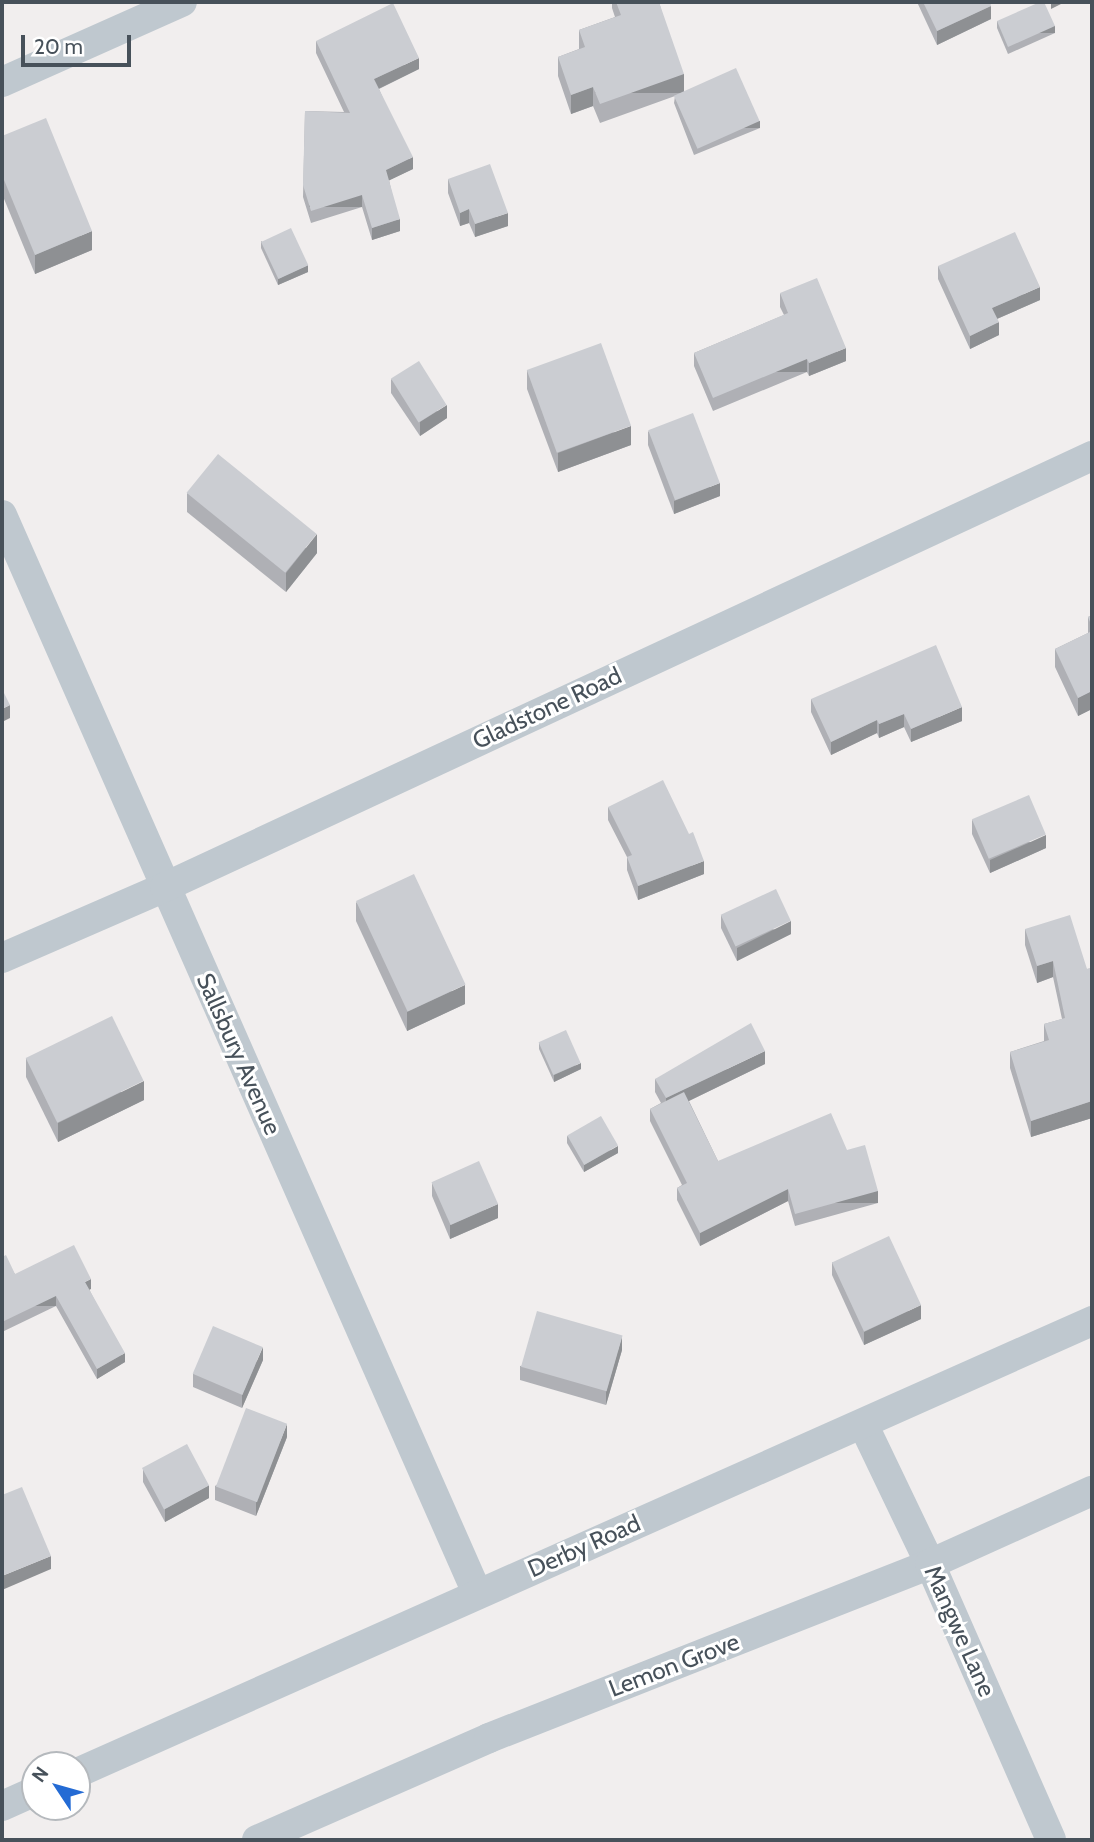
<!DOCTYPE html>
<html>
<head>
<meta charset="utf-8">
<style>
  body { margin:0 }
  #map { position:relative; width:1094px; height:1842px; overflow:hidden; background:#f1eeee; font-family:Cabin,sans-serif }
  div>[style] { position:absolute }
  .minor>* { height:30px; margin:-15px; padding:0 15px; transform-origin:15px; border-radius:15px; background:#bfc8cf }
  .wall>* { inset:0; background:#afb0b5 }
  .shaded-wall>* { inset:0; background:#8e9093; transform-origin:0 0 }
  .building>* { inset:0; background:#cbcdd2; transform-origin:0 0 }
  span { translate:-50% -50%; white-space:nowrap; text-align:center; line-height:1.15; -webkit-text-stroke:6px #fff; paint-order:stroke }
  .street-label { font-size:24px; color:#47515a }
  .frame { position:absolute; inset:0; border:4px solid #47515a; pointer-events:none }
  .north { position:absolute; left:21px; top:1751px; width:70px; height:70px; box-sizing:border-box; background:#fff; border:2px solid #b5b9bd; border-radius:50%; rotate:306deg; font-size:19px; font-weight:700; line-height:28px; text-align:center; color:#47515a }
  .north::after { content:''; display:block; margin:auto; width:24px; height:32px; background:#246bd4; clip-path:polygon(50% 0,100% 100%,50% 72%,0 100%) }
  .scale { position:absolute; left:21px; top:35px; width:110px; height:32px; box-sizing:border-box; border:4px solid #47515a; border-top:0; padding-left:9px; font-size:21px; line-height:24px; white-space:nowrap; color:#47515a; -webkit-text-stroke:5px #fff; paint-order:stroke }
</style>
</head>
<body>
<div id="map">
  <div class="minor">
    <div style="left:2px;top:82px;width:197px;rotate:-24deg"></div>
    <div style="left:2px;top:515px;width:1178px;rotate:66.22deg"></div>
    <div style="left:2px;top:958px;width:178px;rotate:-23.5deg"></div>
    <div style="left:165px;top:887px;width:1022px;rotate:-24.94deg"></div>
    <div style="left:863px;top:1424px;width:155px;rotate:64.4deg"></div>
    <div style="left:930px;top:1564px;width:301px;rotate:66.3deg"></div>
    <div style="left:77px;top:1773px;width:1111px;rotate:-24deg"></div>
    <div style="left:2px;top:1806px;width:36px;rotate:-24deg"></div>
    <div style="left:257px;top:1840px;width:253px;rotate:-23.7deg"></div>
    <div style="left:489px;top:1738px;width:474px;rotate:-21.5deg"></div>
    <div style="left:930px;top:1564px;width:178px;rotate:-24.3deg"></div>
  </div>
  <div class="wall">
    <div style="clip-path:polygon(612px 2px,659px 2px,684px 92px,760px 128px,694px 155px,674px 103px,675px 96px,600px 123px,593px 106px,571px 114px,558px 76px,558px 57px,579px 49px,579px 30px,615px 17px,612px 8px)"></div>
    <div style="clip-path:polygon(917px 2px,990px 2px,991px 19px,937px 45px)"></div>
    <div style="clip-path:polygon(997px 21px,1055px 33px,1008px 54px,997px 28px)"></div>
    <div style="clip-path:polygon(316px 41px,419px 69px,379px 89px,413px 169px,389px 180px,400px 231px,372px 240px,362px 207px,311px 223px,303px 197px,305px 111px,344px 112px,316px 53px)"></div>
    <div style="clip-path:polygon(2px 136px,92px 250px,35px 274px,2px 194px)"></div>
    <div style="clip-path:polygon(448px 179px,508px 226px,475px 237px,469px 223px,460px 226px,448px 193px)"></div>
    <div style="clip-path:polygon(261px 241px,308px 272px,278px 285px,261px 248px)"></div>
    <div style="clip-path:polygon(938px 266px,1040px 300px,997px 319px,999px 335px,970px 349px,938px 279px)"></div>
    <div style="clip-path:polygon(780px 293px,846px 361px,809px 376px,807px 372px,713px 411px,694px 366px,694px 353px,784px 315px,780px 307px)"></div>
    <div style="clip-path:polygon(527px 370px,631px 445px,558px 472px,527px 389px)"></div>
    <div style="clip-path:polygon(391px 379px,447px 418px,420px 436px,391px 393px)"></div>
    <div style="clip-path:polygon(648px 431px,720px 496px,674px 514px,648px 445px)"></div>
    <div style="clip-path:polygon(187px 493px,317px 553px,286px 592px,187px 512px)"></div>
    <div style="clip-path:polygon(1092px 615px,1092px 709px,1078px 716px,1055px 667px,1055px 649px,1088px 633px,1088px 617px)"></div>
    <div style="clip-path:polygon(811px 699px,962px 721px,911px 742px,904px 727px,879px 738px,877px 733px,831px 755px,811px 712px)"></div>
    <div style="clip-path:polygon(608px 807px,704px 874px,638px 900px,627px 870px,627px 857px,608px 820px)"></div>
    <div style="clip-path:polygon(972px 820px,1046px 848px,990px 873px,972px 834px)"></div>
    <div style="clip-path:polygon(356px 902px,465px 1004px,407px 1031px,356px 921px)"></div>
    <div style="clip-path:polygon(721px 915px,791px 934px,737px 961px,721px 928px)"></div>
    <div style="clip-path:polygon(1025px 929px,1087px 969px,1092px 968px,1092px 1118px,1031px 1137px,1010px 1068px,1010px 1052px,1044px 1041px,1044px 1024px,1062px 1019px,1053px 977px,1037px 983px,1025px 945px)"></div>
    <div style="clip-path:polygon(539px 1042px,581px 1069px,554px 1082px,539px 1049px)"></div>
    <div style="clip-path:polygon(26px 1058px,144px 1100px,58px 1142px,26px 1077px)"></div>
    <div style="clip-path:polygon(765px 1064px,689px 1101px,718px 1161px,847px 1150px,878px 1203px,795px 1226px,788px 1201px,700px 1246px,677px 1200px,677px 1188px,682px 1185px,650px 1121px,650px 1109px,661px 1103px,655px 1092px,655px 1079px)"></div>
    <div style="clip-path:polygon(567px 1136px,618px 1153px,584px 1172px,567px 1143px)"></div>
    <div style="clip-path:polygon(432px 1183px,498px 1218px,450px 1239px,432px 1196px)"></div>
    <div style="clip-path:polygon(2px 1257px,15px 1274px,91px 1289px,89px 1289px,125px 1362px,97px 1379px,56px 1306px,2px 1332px)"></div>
    <div style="clip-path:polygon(832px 1262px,921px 1319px,864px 1345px,832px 1275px)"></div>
    <div style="clip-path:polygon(622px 1350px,606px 1405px,520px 1380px,520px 1366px)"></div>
    <div style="clip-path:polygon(263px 1360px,242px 1408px,193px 1387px,193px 1374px)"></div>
    <div style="clip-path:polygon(287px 1437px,256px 1516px,215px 1500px,215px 1486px)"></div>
    <div style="clip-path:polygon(143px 1469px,209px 1498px,165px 1522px,143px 1482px)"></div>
  </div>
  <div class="shaded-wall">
    <div style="clip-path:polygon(1051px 2px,1065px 2px,1051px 9px)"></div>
    <div style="clip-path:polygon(991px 6px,991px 19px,937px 45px,937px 31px)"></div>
    <div style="left:1055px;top:26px;width:7px;height:51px;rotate:90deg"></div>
    <div style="clip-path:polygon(419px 58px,419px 69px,374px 91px,374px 79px)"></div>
    <div style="left:684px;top:74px;width:19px;height:89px;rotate:90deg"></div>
    <div style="clip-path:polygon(593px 87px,593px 106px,571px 114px,571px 95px)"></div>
    <div style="left:760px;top:121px;width:7px;height:71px;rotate:90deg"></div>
    <div style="clip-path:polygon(413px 157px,413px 169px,386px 182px,386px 170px)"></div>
    <div style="left:362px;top:195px;width:12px;height:53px;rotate:90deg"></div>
    <div style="clip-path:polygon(469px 209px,469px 223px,460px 226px,460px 213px)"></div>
    <div style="clip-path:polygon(508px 213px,508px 226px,475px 237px,475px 224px)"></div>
    <div style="clip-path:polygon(400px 219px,400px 231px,372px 240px,372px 228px)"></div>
    <div style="clip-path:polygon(92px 231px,92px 250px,35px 274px,35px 255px)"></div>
    <div style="clip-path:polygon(308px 265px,308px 272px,278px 285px,278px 279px)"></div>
    <div style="clip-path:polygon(1040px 287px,1040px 300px,992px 321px,992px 308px)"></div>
    <div style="clip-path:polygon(999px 322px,999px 335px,970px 349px,970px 336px)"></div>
    <div style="clip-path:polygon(846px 348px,846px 361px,809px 376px,809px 363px)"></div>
    <div style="left:807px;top:359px;width:13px;height:102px;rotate:90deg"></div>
    <div style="clip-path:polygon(447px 405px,447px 418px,420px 436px,420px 422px)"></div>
    <div style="clip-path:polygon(631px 426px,631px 445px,558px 472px,558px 453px)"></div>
    <div style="clip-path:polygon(720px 483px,720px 496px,674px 514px,674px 501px)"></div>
    <div style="clip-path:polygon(317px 534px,317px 553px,286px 592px,286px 573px)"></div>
    <div style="clip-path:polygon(1092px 691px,1092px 709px,1078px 716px,1078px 698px)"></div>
    <div style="clip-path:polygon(10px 705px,10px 718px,2px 722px,2px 709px)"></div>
    <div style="clip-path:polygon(962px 707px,962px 721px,911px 742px,911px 729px)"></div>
    <div style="clip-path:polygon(904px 714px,904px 727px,879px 738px,879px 724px)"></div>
    <div style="clip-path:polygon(877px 720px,877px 733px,831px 755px,831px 742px)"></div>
    <div style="clip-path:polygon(1046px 835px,1046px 848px,990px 873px,990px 860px)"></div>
    <div style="clip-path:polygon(704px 861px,704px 874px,638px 900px,638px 886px)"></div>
    <div style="clip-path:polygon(791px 921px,791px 934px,737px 961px,737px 948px)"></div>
    <div style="clip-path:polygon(1053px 961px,1053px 977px,1037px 983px,1037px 966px)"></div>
    <div style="clip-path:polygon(465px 985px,465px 1004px,407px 1031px,407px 1012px)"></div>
    <div style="clip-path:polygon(765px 1051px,765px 1064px,666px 1112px,666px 1098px)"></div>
    <div style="clip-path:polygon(581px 1063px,581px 1069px,554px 1082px,554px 1075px)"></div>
    <div style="clip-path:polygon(144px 1081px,144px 1100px,58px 1142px,58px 1123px)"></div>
    <div style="clip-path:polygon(1092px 1101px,1092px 1118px,1031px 1137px,1031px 1121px)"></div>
    <div style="clip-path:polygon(618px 1146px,618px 1153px,584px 1172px,584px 1165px)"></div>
    <div style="clip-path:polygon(788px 1189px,788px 1201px,700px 1246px,700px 1233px)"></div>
    <div style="left:878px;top:1191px;width:12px;height:86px;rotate:90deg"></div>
    <div style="clip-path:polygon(498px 1204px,498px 1218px,450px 1239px,450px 1225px)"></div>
    <div style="clip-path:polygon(91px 1279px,91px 1289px,85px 1292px,85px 1282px)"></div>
    <div style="left:56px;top:1296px;width:10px;height:60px;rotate:90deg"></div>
    <div style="clip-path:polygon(921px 1305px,921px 1319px,864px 1345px,864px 1332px)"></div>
    <div style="clip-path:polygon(622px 1336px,622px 1350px,606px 1405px,606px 1392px)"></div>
    <div style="clip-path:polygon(263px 1347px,263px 1360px,242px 1408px,242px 1395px)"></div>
    <div style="clip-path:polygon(125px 1353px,125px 1362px,97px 1379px,97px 1369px)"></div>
    <div style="clip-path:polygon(287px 1424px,287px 1437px,256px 1516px,256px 1502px)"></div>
    <div style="clip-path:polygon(209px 1485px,209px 1498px,165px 1522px,165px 1509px)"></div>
    <div style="clip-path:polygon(51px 1556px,51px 1569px,2px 1590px,2px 1576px)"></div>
  </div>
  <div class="building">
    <div style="clip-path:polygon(616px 2px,659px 2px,684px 74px,600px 104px,593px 87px,571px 95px,558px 57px,585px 47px,579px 30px,621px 15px)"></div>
    <div style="clip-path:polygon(923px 2px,990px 2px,991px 6px,937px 31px)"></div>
    <div style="clip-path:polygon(1040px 2px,1044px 2px,1055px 26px,1008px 47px,997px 21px)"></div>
    <div style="clip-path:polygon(393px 3px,419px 58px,374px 79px,413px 157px,386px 170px,400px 219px,372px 228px,362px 195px,311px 211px,303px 185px,305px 111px,350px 113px,316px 41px)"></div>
    <div style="left:736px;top:68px;width:58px;height:68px;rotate:66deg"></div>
    <div style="clip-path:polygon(46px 118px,92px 231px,35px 255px,2px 175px,2px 136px)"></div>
    <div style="clip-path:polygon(490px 164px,508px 213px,475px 224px,469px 209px,460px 213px,448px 179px)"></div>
    <div style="left:291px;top:228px;width:41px;height:33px;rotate:65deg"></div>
    <div style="clip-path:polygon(1015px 232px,1040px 287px,992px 308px,999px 322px,970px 336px,938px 266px)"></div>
    <div style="clip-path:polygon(817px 278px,846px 348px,809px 363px,807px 359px,713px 398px,694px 353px,788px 313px,780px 293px)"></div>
    <div style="left:601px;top:343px;width:88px;height:79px;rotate:70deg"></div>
    <div style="left:419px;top:361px;width:52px;height:33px;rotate:58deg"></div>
    <div style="left:693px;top:413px;width:75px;height:48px;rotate:69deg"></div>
    <div style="left:218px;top:454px;width:127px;height:50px;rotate:39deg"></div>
    <div style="clip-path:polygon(1092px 615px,1092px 627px,1088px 617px)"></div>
    <div style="clip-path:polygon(1092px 631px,1092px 691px,1078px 698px,1055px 649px)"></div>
    <div style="clip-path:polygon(936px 645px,962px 707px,911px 729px,904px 714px,879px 724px,877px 720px,831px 742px,811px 699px)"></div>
    <div style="clip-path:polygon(2px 689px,10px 705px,2px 709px)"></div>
    <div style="clip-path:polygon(663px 780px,689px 834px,693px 832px,704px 861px,638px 886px,627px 857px,632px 855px,608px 807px)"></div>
    <div style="left:1029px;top:795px;width:43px;height:62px;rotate:67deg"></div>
    <div style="left:414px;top:874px;width:122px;height:64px;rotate:65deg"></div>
    <div style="left:776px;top:889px;width:35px;height:61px;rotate:65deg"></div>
    <div style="clip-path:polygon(1070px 915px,1087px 969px,1092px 968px,1092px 1101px,1031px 1121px,1010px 1052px,1049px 1040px,1044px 1024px,1065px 1018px,1053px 961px,1037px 966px,1025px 929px)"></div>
    <div style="left:112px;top:1016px;width:72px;height:96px;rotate:64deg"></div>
    <div style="clip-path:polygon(751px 1023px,765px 1051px,666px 1098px,655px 1079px)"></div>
    <div style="left:566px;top:1030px;width:36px;height:30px;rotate:66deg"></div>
    <div style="clip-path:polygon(684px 1092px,718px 1161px,831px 1113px,847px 1150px,865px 1145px,878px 1191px,795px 1214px,788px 1189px,700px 1233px,677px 1188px,687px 1183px,650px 1109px)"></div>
    <div style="left:601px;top:1116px;width:34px;height:39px;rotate:60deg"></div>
    <div style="left:479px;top:1161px;width:47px;height:52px;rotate:66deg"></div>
    <div style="left:889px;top:1236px;width:76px;height:63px;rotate:65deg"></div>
    <div style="clip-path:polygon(74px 1245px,91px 1279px,85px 1282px,125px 1353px,97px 1369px,56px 1296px,2px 1322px,2px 1257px,6px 1255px,15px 1274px)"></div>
    <div style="left:537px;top:1311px;width:89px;height:58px;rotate:16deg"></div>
    <div style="left:213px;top:1326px;width:54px;height:52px;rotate:23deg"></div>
    <div style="left:246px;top:1408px;width:44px;height:84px;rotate:21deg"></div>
    <div style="left:187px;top:1444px;width:47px;height:51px;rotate:62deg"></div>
    <div style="clip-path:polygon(22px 1487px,51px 1556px,2px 1576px,2px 1495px)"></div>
  </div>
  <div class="street-label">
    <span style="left:547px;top:708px;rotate:-25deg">Gladstone Road</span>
    <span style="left:239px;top:1054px;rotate:66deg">Sallsbury Avenue</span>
    <span style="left:584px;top:1546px;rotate:-24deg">Derby Road</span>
    <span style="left:960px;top:1631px;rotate:66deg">Mangwe Lane</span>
    <span style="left:674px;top:1665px;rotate:-21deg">Lemon Grove</span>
  </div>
  <div class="frame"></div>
  <div class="north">N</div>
  <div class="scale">20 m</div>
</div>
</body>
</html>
